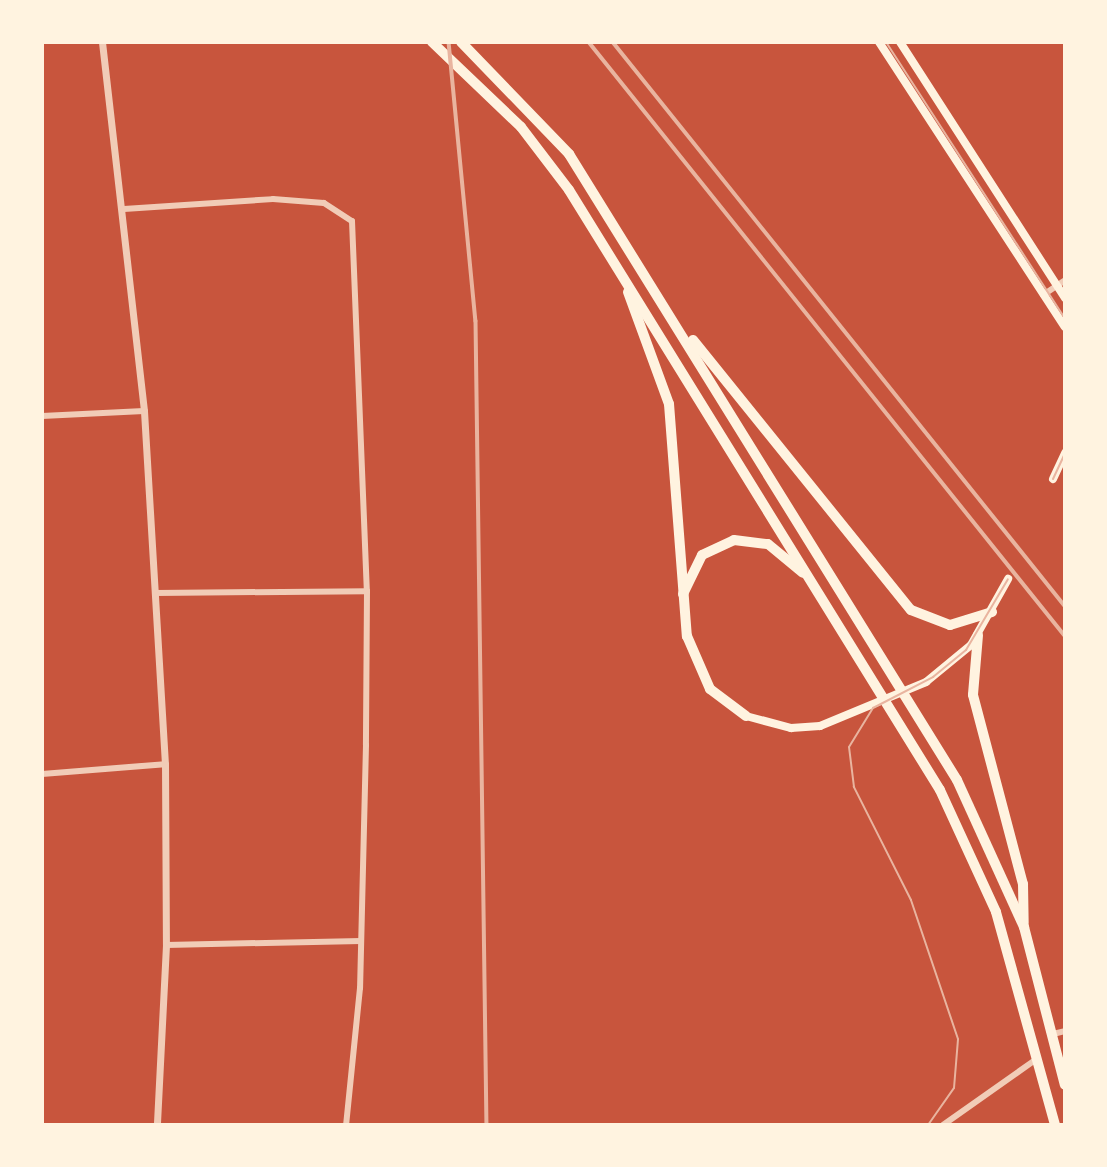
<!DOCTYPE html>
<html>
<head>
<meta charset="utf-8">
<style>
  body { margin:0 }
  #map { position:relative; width:1107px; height:1167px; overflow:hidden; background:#c8553d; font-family:"Crimson Pro",serif }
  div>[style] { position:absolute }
  .minor>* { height:6px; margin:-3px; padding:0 3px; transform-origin:3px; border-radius:3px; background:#f1ccb7 }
  .tertiary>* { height:7px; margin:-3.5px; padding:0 3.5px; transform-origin:3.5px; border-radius:3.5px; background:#f1ccb7 }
  .secondary>* { height:8px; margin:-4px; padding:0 4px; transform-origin:4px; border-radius:4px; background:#fff3e0 }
  .primary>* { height:10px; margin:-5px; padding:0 5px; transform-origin:5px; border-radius:5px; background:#fff3e0 }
  .tram>* { height:2px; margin:-1px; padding:0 1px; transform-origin:1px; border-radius:1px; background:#e9b49f }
  .rail>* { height:3.5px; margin:-1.75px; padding:0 1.75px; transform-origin:1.75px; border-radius:1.75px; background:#e9b49f }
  span { translate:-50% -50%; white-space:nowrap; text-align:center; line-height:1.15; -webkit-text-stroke:6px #fff3e0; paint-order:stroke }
  .frame { position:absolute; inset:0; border:44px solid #fff3e0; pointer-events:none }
</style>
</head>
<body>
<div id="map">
  <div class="minor">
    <div style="left:124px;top:209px;width:149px;rotate:-3.8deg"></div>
    <div style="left:273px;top:199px;width:51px;rotate:4.5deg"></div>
    <div style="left:324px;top:203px;width:33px;rotate:33deg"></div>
    <div style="left:352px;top:221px;width:370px;rotate:87.7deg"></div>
    <div style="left:367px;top:591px;width:154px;rotate:90.4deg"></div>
    <div style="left:366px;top:745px;width:243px;rotate:91.4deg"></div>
    <div style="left:360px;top:988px;width:138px;rotate:95.8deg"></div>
    <div style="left:1043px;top:295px;width:27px;rotate:-34deg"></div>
    <div style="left:42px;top:416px;width:102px;rotate:-2.8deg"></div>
    <div style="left:155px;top:593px;width:212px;rotate:-0.5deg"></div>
    <div style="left:42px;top:774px;width:123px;rotate:-4.6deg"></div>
    <div style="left:166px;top:945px;width:195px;rotate:-1.2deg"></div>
    <div style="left:1053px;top:1034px;width:12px;rotate:-14deg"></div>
    <div style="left:943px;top:1125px;width:116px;rotate:-35.2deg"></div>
  </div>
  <div class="tertiary">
    <div style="left:102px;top:42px;width:371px;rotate:83.5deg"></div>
    <div style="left:144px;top:411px;width:354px;rotate:86.6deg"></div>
    <div style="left:165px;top:764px;width:181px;rotate:89.7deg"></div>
    <div style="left:166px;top:945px;width:180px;rotate:92.9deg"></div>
  </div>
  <div class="secondary">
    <div style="left:879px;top:42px;width:340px;rotate:56.9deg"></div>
    <div style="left:900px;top:42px;width:305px;rotate:57.2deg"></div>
    <div style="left:1053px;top:479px;width:29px;rotate:-65deg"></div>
    <div style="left:746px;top:716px;width:47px;rotate:14.9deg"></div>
    <div style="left:791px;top:728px;width:29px;rotate:-4deg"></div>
    <div style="left:820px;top:726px;width:115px;rotate:-22.5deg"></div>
    <div style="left:926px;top:682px;width:58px;rotate:-39.4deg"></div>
    <div style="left:971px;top:645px;width:76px;rotate:-60.7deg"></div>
  </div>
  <div class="primary">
    <div style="left:432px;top:42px;width:123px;rotate:43.7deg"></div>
    <div style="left:521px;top:127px;width:79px;rotate:52.7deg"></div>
    <div style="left:569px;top:190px;width:705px;rotate:58.27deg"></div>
    <div style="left:940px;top:790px;width:134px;rotate:65.3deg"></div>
    <div style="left:996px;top:912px;width:221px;rotate:74.5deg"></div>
    <div style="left:461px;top:42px;width:156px;rotate:46deg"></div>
    <div style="left:569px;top:154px;width:736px;rotate:58.21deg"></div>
    <div style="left:957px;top:780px;width:162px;rotate:65.5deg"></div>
    <div style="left:1024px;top:927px;width:163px;rotate:75.5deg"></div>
    <div style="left:628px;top:292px;width:119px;rotate:69.9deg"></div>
    <div style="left:669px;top:404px;width:233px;rotate:85.6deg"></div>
    <div style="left:687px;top:636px;width:58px;rotate:66.5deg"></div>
    <div style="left:710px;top:689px;width:45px;rotate:36.9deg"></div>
    <div style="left:693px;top:340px;width:347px;rotate:51.1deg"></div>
    <div style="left:911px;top:610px;width:42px;rotate:21deg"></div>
    <div style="left:950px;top:625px;width:44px;rotate:-17.2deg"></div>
    <div style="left:683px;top:594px;width:43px;rotate:-64deg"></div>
    <div style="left:702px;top:555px;width:35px;rotate:-25deg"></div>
    <div style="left:734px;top:540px;width:34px;rotate:7deg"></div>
    <div style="left:768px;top:544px;width:45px;rotate:39.6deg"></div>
    <div style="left:978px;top:635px;width:60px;rotate:94.8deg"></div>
    <div style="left:973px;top:695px;width:196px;rotate:75.2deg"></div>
    <div style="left:1023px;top:884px;width:39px;rotate:89deg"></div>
  </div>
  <div class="tram">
    <div style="left:886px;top:42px;width:330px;rotate:57.1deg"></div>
    <div style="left:1053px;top:479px;width:29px;rotate:-65deg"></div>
    <div style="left:928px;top:1125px;width:45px;rotate:-54.9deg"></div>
    <div style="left:954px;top:1088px;width:49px;rotate:-85.3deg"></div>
    <div style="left:958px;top:1039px;width:147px;rotate:-108.7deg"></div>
    <div style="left:911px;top:900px;width:127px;rotate:-116.8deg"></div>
    <div style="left:854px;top:787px;width:40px;rotate:-97.1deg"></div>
    <div style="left:849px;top:747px;width:46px;rotate:-58.4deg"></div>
    <div style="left:873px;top:708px;width:68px;rotate:-27.3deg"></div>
    <div style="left:933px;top:677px;width:43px;rotate:-39.3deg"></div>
    <div style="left:966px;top:650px;width:82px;rotate:-59.4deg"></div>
  </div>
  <div class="rail">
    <div style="left:449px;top:42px;width:280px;rotate:84.5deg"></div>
    <div style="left:476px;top:321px;width:804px;rotate:89.22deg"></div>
    <div style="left:589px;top:42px;width:761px;rotate:51.29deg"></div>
    <div style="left:613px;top:42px;width:723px;rotate:51.29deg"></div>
  </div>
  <div class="frame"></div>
</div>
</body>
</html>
